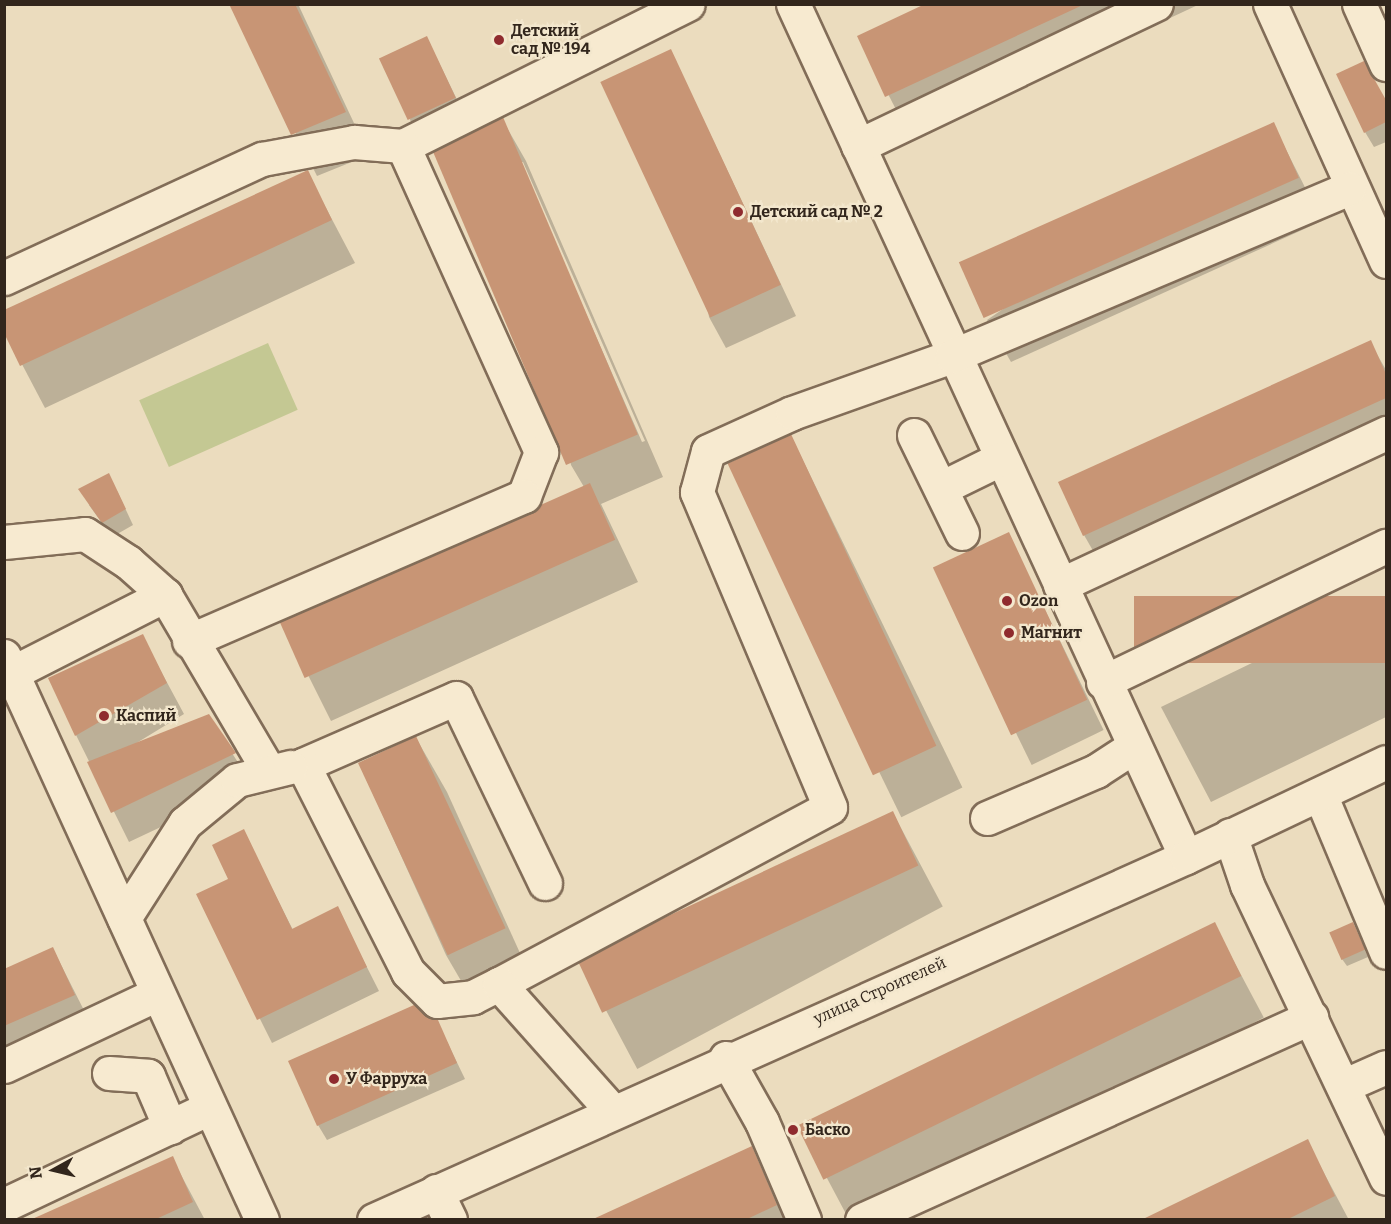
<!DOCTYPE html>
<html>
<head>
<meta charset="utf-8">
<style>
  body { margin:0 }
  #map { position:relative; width:1391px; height:1224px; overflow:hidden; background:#ebdcbe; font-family:Bitter,serif }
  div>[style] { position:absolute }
  .green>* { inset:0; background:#c4c893; transform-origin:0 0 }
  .shadow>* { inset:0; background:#0003; transform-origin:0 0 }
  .building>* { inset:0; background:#c89575; transform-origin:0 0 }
  .roads { filter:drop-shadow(2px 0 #826d58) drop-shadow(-2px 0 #826d58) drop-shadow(0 2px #826d58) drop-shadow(0 -2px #826d58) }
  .minor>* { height:33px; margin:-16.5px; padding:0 16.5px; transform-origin:16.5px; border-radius:16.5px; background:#f7ead0 }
  .dots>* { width:16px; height:16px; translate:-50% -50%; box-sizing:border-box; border:3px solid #f3e7cd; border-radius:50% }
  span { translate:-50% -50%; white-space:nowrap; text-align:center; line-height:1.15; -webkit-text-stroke:4.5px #f3e7cd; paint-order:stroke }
  .poi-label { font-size:16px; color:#32261c; font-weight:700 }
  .left { translate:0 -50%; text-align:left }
  .street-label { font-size:16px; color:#32261c }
  .frame { position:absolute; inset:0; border:6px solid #32261c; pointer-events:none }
  .north { position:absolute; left:24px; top:1140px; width:60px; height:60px; -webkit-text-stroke:4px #f3e7cd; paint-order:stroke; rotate:262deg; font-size:16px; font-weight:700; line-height:24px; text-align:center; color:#32261c }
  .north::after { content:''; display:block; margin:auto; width:21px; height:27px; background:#32261c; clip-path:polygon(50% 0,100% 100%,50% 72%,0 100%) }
</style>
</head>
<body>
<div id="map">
  <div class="green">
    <div style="left:268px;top:343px;width:73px;height:141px;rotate:66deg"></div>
  </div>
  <div class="shadow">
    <div style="clip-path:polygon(231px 4px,298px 4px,369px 155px,317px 176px)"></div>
    <div style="clip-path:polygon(929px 4px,1200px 4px,911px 139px,859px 37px)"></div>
    <div style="clip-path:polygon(427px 38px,464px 114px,419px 135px,410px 120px)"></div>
    <div style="clip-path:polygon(671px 51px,796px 316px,726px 348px,709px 317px)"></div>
    <div style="clip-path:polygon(1363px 63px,1386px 104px,1386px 142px,1374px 147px,1365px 132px)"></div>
    <div style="clip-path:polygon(evenodd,502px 119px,526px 161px,663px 477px,601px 504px,638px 582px,331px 721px,282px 623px,584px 487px,571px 465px,502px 119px,520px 162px,523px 162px,645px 441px,642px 442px,520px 162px)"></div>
    <div style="clip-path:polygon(1273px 124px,1322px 221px,1011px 362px,987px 320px)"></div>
    <div style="clip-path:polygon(307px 172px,355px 263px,45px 408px,4px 330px)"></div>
    <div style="clip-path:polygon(1370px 342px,1386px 370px,1386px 451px,1108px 577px,1084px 535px)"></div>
    <div style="left:791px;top:436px;width:391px;height:68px;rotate:64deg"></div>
    <div style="clip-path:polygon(117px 491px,133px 525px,112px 537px,89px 505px)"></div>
    <div style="left:1008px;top:534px;width:218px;height:80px;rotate:64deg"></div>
    <div style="clip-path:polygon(1386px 598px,1386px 717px,1211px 802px,1161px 707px)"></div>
    <div style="clip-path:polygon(142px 636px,184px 714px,130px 747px,208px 716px,252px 784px,129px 842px,76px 735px)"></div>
    <div style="clip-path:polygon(416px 738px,447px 792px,534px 984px,478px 1010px,446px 955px,359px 763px)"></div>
    <div style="left:893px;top:813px;width:106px;height:346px;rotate:62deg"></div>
    <div style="clip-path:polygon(243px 831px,293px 930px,337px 908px,379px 991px,272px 1043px,198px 895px,230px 879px)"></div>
    <div style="left:1214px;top:924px;width:106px;height:461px;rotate:62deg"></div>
    <div style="clip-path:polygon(1356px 931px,1368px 957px,1347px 966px,1342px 959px)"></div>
    <div style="clip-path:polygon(53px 949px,98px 1038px,4px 1080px,4px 970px)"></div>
    <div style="clip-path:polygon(437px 1021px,465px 1079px,327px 1140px,318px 1125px)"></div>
    <div style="clip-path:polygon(1307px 1141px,1349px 1220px,1145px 1220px)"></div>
    <div style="clip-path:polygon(751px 1148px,788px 1220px,594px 1220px)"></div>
    <div style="clip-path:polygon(172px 1158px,205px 1220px,34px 1220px)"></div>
  </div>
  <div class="building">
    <div style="clip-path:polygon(229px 4px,295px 4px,346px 112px,291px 135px)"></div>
    <div style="clip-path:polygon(925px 4px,1085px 4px,885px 97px,857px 36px)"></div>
    <div style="left:427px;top:36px;width:68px;height:53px;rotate:65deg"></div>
    <div style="left:671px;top:49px;width:260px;height:78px;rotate:65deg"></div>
    <div style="clip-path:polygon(1364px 61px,1386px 100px,1386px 122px,1364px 133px,1336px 74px)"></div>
    <div style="left:503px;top:117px;width:345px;height:78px;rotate:67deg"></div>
    <div style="left:1274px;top:122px;width:61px;height:345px;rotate:66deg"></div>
    <div style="clip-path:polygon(308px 170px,332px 220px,20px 366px,4px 333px,4px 310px)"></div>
    <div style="clip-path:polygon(1371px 340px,1386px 374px,1386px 398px,1083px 536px,1058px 482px)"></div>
    <div style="left:791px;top:434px;width:344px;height:70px;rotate:65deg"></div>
    <div style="clip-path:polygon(109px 473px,126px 509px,102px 523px,78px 489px)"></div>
    <div style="left:590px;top:483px;width:62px;height:340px;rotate:66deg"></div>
    <div style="left:1009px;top:532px;width:185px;height:84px;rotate:65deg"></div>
    <div style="left:1386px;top:596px;width:67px;height:252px;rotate:90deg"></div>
    <div style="clip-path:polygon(143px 634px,167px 683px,75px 736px,48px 678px)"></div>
    <div style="clip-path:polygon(209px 714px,236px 753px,111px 813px,87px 762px)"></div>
    <div style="left:416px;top:736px;width:212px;height:64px;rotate:65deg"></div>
    <div style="left:893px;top:811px;width:60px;height:349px;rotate:65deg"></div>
    <div style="clip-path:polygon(244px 829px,292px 929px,338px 906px,367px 967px,257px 1020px,196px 894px,228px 879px,212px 845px)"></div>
    <div style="left:1215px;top:922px;width:60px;height:465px;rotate:64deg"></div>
    <div style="left:1353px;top:922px;width:30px;height:26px;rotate:66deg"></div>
    <div style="clip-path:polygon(53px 947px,75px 995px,4px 1026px,4px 969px)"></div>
    <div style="clip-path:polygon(414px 1005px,438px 1020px,457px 1063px,317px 1126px,288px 1061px)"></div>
    <div style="clip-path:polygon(1308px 1139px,1335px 1196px,1286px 1220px,1141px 1220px)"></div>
    <div style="clip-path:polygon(752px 1146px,777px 1205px,745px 1220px,591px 1220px)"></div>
    <div style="clip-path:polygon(173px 1156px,193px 1202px,154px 1220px,30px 1220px)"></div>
  </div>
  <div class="roads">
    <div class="minor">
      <div style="left:793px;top:4px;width:939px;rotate:65.26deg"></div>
      <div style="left:1270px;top:4px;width:282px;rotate:65.7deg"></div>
      <div style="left:1359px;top:4px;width:66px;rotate:65.8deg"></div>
      <div style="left:403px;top:146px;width:318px;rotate:-26.5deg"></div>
      <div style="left:858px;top:146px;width:330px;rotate:-25.5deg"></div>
      <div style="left:4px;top:278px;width:284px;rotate:-24.8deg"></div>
      <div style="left:262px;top:159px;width:94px;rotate:-10.5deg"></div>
      <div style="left:354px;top:142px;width:49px;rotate:4.7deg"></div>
      <div style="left:403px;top:146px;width:336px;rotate:65.7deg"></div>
      <div style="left:541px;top:452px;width:47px;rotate:111.1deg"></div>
      <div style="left:524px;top:496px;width:365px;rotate:156.6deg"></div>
      <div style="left:914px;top:435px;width:109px;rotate:63.9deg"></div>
      <div style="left:941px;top:488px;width:66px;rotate:-26.2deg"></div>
      <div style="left:4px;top:542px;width:81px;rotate:-5.6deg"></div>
      <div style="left:85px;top:534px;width:51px;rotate:33.1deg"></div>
      <div style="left:128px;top:562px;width:50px;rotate:41.7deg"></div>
      <div style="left:165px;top:595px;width:203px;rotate:59.5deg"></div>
      <div style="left:1060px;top:585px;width:360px;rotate:-25deg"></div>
      <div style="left:4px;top:656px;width:620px;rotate:65.42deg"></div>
      <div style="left:4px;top:677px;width:181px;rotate:-27deg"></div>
      <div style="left:1103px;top:682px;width:314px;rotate:-25.7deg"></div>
      <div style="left:1320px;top:794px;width:171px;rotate:67.3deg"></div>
      <div style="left:987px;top:818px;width:119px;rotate:-23.3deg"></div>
      <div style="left:1096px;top:771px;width:44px;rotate:-33deg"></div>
      <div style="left:1230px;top:835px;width:53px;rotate:71.2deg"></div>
      <div style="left:1247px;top:885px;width:324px;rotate:64.6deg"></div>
      <div style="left:545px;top:883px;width:205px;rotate:-115.7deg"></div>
      <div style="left:456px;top:698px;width:167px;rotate:156.4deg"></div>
      <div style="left:303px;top:765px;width:232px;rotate:63.1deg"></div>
      <div style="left:408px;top:972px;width:41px;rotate:45deg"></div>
      <div style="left:437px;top:1001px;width:36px;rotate:-6deg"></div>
      <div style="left:473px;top:997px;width:29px;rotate:-27deg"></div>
      <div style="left:499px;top:984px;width:375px;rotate:-28.1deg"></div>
      <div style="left:830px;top:807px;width:342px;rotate:-112.9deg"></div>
      <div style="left:697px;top:492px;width:42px;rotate:-75deg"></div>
      <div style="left:708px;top:451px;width:92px;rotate:-24.3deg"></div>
      <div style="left:792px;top:413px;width:170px;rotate:-19.6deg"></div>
      <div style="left:952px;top:356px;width:431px;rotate:-22.9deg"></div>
      <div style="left:124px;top:918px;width:113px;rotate:-57.3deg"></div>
      <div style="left:185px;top:823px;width:67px;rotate:-39.6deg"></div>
      <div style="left:237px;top:780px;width:55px;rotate:-13.8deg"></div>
      <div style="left:499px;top:984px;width:171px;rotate:48.3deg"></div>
      <div style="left:726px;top:1058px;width:73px;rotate:60.6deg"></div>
      <div style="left:762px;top:1122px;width:107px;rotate:66.8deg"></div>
      <div style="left:4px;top:1066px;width:169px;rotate:-25.2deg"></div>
      <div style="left:109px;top:1073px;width:39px;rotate:4deg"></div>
      <div style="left:148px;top:1076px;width:56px;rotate:66.7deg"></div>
      <div style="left:1345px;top:1085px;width:45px;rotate:-23.7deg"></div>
      <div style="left:436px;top:1191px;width:32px;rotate:64deg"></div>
      <div style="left:4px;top:1205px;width:225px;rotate:-25.3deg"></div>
      <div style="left:374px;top:1220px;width:889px;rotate:-24.09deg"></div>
      <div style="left:1186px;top:857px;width:221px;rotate:-25.4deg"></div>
      <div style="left:862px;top:1220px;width:493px;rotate:-24.3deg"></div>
    </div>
  </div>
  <div class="dots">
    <div style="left:499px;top:40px;background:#8f2b2e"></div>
    <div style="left:738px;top:212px;background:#8f2b2e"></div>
    <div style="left:1007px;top:601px;background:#8f2b2e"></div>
    <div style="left:1009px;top:633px;background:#8f2b2e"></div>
    <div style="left:104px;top:716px;background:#8f2b2e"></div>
    <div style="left:334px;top:1079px;background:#8f2b2e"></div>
    <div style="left:793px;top:1130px;background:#8f2b2e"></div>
  </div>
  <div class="poi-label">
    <span class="left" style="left:511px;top:40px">Детский<br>сад № 194</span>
    <span class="left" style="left:750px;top:212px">Детский сад № 2</span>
    <span class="left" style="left:1019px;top:601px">Ozon</span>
    <span class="left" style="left:1021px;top:633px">Магнит</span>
    <span class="left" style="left:116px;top:716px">Каспий</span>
    <span class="left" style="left:346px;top:1079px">У Фарруха</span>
    <span class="left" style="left:805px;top:1130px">Баско</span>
  </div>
  <div class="street-label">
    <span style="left:880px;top:991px;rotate:-24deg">улица Строителей</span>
  </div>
  <div class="frame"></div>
  <div class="north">N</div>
</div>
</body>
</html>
